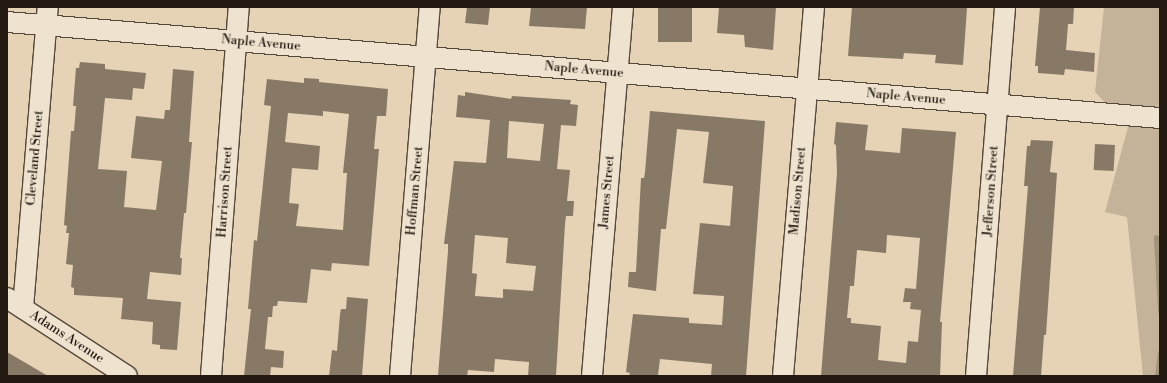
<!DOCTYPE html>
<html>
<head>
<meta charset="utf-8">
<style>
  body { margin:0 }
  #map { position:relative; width:1167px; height:383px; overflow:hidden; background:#e6d2b5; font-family:"Libre Bodoni",serif }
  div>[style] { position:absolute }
  .green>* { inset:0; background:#c5b399 }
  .stream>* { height:5px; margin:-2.5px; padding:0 2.5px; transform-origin:2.5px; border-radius:2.5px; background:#a3937d }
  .building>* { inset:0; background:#887966; transform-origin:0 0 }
  .roads { filter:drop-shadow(1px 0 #534739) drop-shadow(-1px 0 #534739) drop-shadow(0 1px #534739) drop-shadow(0 -1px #534739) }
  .minor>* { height:20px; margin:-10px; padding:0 10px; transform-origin:10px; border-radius:10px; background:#efe2cf }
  span { translate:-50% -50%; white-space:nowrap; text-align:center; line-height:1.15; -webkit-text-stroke:3px #efe2cf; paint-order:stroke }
  .street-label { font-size:13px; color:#221910 }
  .frame { position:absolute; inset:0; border:8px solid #221910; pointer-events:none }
</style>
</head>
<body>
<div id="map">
  <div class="green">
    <div style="clip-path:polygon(1104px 7px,1160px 7px,1160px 376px,1143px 376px,1127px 217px,1105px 212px,1128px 127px,1095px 92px)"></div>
  </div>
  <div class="stream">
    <div style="left:1156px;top:237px;width:74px;rotate:86.9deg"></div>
    <div style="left:1157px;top:376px;width:24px;rotate:-83deg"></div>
  </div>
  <div class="building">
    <div style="clip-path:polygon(467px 7px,490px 7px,488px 25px,465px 23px)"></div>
    <div style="clip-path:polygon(531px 7px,587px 7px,585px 29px,529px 26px)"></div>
    <div style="left:658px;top:7px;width:34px;height:35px"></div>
    <div style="clip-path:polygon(719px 7px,776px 7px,773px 50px,745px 47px,744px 35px,717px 33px)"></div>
    <div style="clip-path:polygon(852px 7px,967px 8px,963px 65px,935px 63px,936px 55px,904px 53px,903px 59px,848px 56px)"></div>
    <div style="clip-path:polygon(1040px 7px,1074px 7px,1073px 24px,1068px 24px,1066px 50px,1095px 53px,1094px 72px,1065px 69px,1064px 75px,1038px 73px,1038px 66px,1035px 66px)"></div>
    <div style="clip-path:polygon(80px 62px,105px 64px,105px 69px,146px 73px,144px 89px,133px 88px,132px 100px,105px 98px,98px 169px,127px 171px,124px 207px,156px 210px,162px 161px,131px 158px,136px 116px,164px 119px,165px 110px,170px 110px,173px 69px,194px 71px,189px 142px,192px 142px,186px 213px,184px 213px,180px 258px,182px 258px,181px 275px,150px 272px,147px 299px,181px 302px,177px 350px,160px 349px,160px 345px,152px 344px,153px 322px,121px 319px,123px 298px,74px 295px,74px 288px,71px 287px,73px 265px,66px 264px,69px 233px,66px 233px,67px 226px,64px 225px,71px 131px,74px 131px,76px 106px,73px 106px,76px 68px,79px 68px)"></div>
    <div style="clip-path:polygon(evenodd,304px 78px,319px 79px,319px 82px,388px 89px,386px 116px,377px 116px,374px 149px,379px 149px,369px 266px,332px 263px,331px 271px,311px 269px,307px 303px,278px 301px,277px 306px,273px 306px,272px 317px,268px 317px,265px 349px,284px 351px,283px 368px,271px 367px,270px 376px,244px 376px,251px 309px,248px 309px,254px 240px,257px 241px,271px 106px,264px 105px,267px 79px,304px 83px,304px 78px,323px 111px,349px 114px,343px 173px,347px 173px,343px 230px,296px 226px,299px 204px,289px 203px,292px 168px,318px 170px,320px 146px,285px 142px,288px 113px,323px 116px,323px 111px)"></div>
    <div style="clip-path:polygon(evenodd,465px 92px,511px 99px,512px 96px,571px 100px,570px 104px,578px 105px,576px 126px,561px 125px,557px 169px,570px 170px,567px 201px,574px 201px,573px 216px,566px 216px,565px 224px,556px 376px,528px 376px,529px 362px,495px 359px,494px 372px,468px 370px,467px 376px,438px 376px,448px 251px,448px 244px,444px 244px,454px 161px,486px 163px,490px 120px,456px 117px,458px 95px,465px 96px,465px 92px,509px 121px,544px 124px,540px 161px,507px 158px,509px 121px,465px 92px,475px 235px,508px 238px,506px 263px,536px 266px,533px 291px,503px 289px,503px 298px,475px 296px,477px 274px,472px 273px,475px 235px)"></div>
    <div style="clip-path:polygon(650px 111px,765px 121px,746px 376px,711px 376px,712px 364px,660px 359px,658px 375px,629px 376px,630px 373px,626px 372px,633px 314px,689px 318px,689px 323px,722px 325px,724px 296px,693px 294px,700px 223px,730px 226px,733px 186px,703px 183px,709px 132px,677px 129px,666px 229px,661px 229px,656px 291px,628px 287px,629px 272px,636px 272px,641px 178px,644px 178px,645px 172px)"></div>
    <div style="clip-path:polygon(evenodd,836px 122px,868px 125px,865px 150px,900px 153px,902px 128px,956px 132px,940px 322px,942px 322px,940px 376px,821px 376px,837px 173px,836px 145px,834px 144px,836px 122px,887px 235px,920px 238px,916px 289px,905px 288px,903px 302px,911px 302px,910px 309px,921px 310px,918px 342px,908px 341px,906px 363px,878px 360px,881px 326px,851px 323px,851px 318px,847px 318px,850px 286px,854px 286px,857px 250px,886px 253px,887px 235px)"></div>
    <div style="clip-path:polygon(1031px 140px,1053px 141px,1050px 172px,1057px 173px,1046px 335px,1044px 335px,1041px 376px,1013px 376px,1028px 186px,1024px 186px,1027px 146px,1030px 146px)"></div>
    <div style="left:1095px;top:144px;width:20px;height:26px;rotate:3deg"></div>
    <div style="clip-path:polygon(347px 297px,368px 299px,362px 376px,329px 376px,332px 350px,337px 351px,340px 314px,341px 309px,346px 309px)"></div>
    <div style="clip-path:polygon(7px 352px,48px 376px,7px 376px)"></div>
  </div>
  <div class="roads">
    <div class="minor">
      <div style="left:7px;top:22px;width:1157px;rotate:4.76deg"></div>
      <div style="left:7px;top:298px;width:143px;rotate:33deg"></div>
      <div style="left:23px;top:308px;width:302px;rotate:-85.3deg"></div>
      <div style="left:211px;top:376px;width:370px;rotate:-85.7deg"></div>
      <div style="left:400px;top:376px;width:370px;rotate:-85.4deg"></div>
      <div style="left:592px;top:376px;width:370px;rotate:-85.2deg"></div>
      <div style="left:783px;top:376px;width:370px;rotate:-85.2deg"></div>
      <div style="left:976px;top:376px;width:370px;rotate:-85.5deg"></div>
    </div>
  </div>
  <div class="street-label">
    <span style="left:261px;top:43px;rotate:5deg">Naple Avenue</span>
    <span style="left:584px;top:70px;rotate:5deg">Naple Avenue</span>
    <span style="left:906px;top:97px;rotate:5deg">Naple Avenue</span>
    <span style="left:35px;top:158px;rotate:-85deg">Cleveland Street</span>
    <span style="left:415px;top:191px;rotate:-85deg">Hoffman Street</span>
    <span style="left:798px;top:191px;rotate:-85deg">Madison Street</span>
    <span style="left:991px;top:191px;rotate:-86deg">Jefferson Street</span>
    <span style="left:225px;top:192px;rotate:-86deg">Harrison Street</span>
    <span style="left:607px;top:192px;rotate:-85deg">James Street</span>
    <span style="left:67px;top:337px;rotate:33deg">Adams Avenue</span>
  </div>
  <div class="frame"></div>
</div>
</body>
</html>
